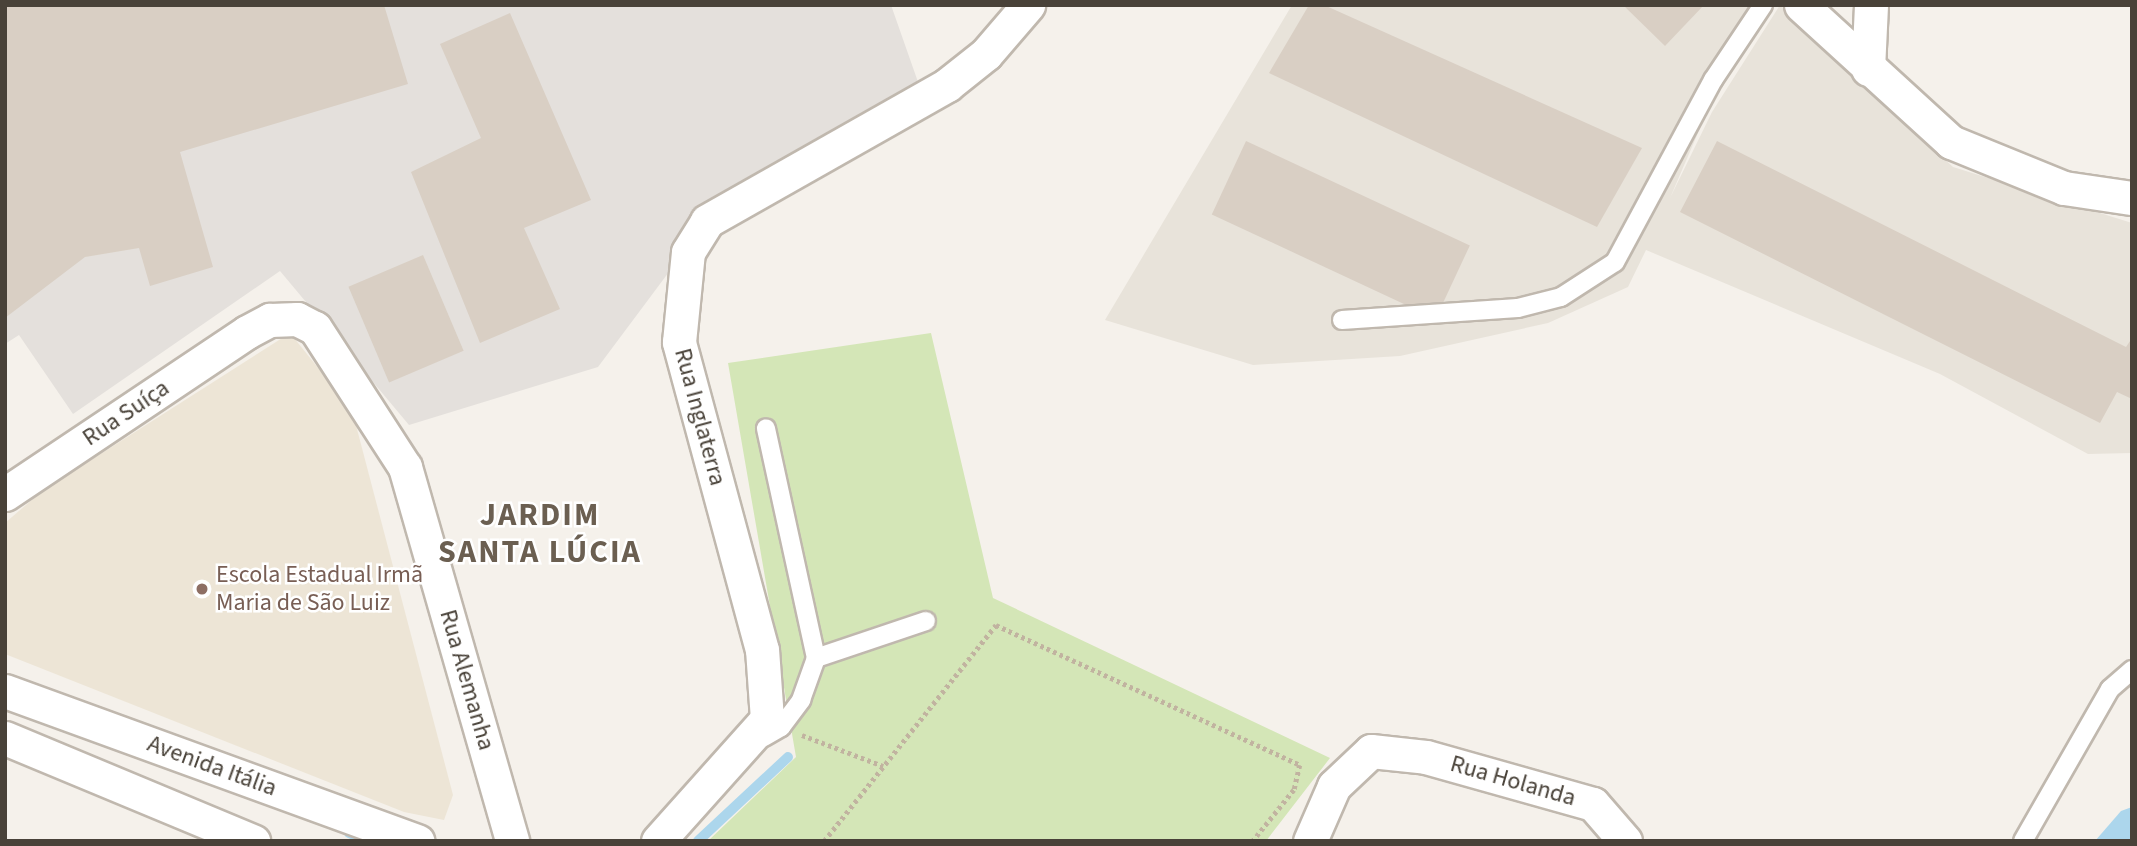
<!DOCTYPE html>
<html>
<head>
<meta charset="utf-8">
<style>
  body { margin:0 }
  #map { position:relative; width:2137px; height:846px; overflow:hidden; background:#f5f1eb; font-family:"Source Sans 3",sans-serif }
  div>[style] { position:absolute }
  .residential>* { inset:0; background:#e8e3da }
  .industrial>* { inset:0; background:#e4e0dc }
  .education>* { inset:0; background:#ede5d6 }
  .green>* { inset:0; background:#d4e6b7 }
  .water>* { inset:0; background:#acd6ec }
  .stream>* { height:10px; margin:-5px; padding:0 5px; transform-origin:5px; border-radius:5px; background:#acd6ec }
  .building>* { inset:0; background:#d9cfc4; transform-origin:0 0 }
  .path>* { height:4.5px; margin-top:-2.25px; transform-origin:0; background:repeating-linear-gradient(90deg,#c1b3a0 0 3.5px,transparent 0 7px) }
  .roads { filter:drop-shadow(2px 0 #c0b8ae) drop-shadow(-2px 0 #c0b8ae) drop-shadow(0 2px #c0b8ae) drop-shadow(0 -2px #c0b8ae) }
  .service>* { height:18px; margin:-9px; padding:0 9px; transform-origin:9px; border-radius:9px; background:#fff }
  .minor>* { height:33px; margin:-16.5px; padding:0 16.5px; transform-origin:16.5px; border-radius:16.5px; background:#fff }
  .dots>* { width:19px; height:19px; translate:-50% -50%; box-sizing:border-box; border:4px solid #fff; border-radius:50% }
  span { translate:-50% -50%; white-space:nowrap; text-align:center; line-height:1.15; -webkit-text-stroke:5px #fff; paint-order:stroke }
  .street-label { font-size:24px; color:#494239 }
  .education-label { font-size:24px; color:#785e54 }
  .left { translate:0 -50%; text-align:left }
  .district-label { font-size:32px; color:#6b5f51; font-weight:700; letter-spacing:2px }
  .frame { position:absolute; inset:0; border:7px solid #494239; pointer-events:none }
</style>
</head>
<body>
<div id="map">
  <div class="residential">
    <div style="clip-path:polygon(1292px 5px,1753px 5px,1670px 198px,1712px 112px,1780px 5px,1953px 167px,2132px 223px,2132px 453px,2088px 454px,1940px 374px,1646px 250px,1628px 287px,1548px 323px,1400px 356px,1253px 365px,1105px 320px)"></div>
  </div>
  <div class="industrial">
    <div style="clip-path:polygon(5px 5px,891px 5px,918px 82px,707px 221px,598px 367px,409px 425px,280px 271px,73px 414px,19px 335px,5px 344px)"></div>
  </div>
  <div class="education">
    <div style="clip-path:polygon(290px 333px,352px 410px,453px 795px,444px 820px,404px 812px,5px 654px,5px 523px,41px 492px)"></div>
  </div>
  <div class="green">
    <div style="clip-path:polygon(931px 333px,993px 598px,1330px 758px,1266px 841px,708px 841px,796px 757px,728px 363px)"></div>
  </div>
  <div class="water">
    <div style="clip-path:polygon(2132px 807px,2132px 841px,2095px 841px,2121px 811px)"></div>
  </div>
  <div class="stream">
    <div style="left:349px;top:833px;width:21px;rotate:23deg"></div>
    <div style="left:698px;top:841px;width:123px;rotate:-43deg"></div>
  </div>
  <div class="building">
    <div style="clip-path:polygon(5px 5px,384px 5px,408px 84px,180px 152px,213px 267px,150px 286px,139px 248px,85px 257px,5px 318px)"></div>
    <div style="clip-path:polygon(1309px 5px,1324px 5px,1642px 148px,1597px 227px,1269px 73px)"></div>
    <div style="clip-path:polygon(1623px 5px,1704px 5px,1665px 46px)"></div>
    <div style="clip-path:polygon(510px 13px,591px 200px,524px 228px,560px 309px,480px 343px,411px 172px,481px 138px,440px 44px)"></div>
    <div style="left:1246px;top:141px;width:247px;height:81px;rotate:25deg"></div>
    <div style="clip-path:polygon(1717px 141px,2126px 347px,2132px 338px,2132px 399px,2117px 392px,2100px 423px,1680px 212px)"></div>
    <div style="left:423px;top:255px;width:104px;height:81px;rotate:67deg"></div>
  </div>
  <div class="path">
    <div style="left:802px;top:735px;width:87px;rotate:20.9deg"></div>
    <div style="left:824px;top:841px;width:276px;rotate:-51.5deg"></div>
    <div style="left:996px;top:625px;width:335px;rotate:24.7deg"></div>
    <div style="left:1300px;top:765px;width:26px;rotate:103deg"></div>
    <div style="left:1294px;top:790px;width:65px;rotate:128.8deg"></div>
  </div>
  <div class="roads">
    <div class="service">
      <div style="left:1342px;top:320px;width:176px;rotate:-3.9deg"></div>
      <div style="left:1518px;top:308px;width:44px;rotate:-14.3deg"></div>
      <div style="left:1561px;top:297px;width:64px;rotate:-32.9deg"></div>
      <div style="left:1615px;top:262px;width:207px;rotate:-61.7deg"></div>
      <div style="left:1713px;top:80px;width:90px;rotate:-56.3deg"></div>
      <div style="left:816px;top:658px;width:116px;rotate:-18.6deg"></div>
      <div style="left:764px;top:737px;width:20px;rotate:-30deg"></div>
      <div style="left:781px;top:727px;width:34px;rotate:-53deg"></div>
      <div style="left:801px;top:700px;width:45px;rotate:-70.3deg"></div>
      <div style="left:816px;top:658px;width:235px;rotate:-102.3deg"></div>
      <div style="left:2023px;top:841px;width:175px;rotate:-60.2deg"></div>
      <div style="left:2110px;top:689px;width:29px;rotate:-41deg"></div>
    </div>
    <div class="minor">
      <div style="left:1801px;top:5px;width:203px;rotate:42.4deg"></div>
      <div style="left:1951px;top:142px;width:122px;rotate:22.2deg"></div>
      <div style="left:2064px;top:188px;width:69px;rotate:8.4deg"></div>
      <div style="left:1868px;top:69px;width:64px;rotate:-87.3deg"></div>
      <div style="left:5px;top:494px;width:291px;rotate:-33.8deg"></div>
      <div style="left:247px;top:332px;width:26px;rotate:-28deg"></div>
      <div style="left:270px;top:320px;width:27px;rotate:-2deg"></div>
      <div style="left:297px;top:319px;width:20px;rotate:27deg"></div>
      <div style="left:315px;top:328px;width:166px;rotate:57.1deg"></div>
      <div style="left:405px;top:467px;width:389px;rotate:74deg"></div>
      <div style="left:5px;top:691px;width:439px;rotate:20deg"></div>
      <div style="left:5px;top:738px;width:269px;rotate:22.6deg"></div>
      <div style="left:658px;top:841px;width:164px;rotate:-48.2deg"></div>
      <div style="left:767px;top:719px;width:69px;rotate:-94.1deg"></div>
      <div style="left:762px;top:650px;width:319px;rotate:-105.1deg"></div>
      <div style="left:679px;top:342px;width:90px;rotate:-84.3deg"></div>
      <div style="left:688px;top:252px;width:36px;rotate:-58deg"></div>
      <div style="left:707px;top:221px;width:276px;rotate:-29.5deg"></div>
      <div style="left:947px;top:85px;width:50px;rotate:-38.5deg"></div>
      <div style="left:986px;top:54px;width:65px;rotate:-49.4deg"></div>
      <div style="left:1310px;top:841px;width:60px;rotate:-66.4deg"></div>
      <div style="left:1334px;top:786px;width:51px;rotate:-43.4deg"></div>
      <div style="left:1371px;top:751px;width:55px;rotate:6.2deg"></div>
      <div style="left:1426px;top:757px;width:173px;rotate:15.7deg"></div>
      <div style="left:1593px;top:804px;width:49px;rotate:49.1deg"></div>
    </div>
  </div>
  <div class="dots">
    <div style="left:202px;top:589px;background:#8d6e63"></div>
  </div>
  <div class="street-label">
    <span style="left:126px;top:413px;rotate:-34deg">Rua Suíça</span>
    <span style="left:700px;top:417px;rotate:75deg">Rua Inglaterra</span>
    <span style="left:467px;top:680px;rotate:74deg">Rua Alemanha</span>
    <span style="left:212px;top:766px;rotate:20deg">Avenida Itália</span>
    <span style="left:1513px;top:781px;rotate:16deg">Rua Holanda</span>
  </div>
  <div class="education-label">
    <span class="left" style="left:216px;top:589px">Escola Estadual Irmã<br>Maria de São Luiz</span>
  </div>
  <div class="district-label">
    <span style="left:540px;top:534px">JARDIM<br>SANTA LÚCIA</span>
  </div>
  <div class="frame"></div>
</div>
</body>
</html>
